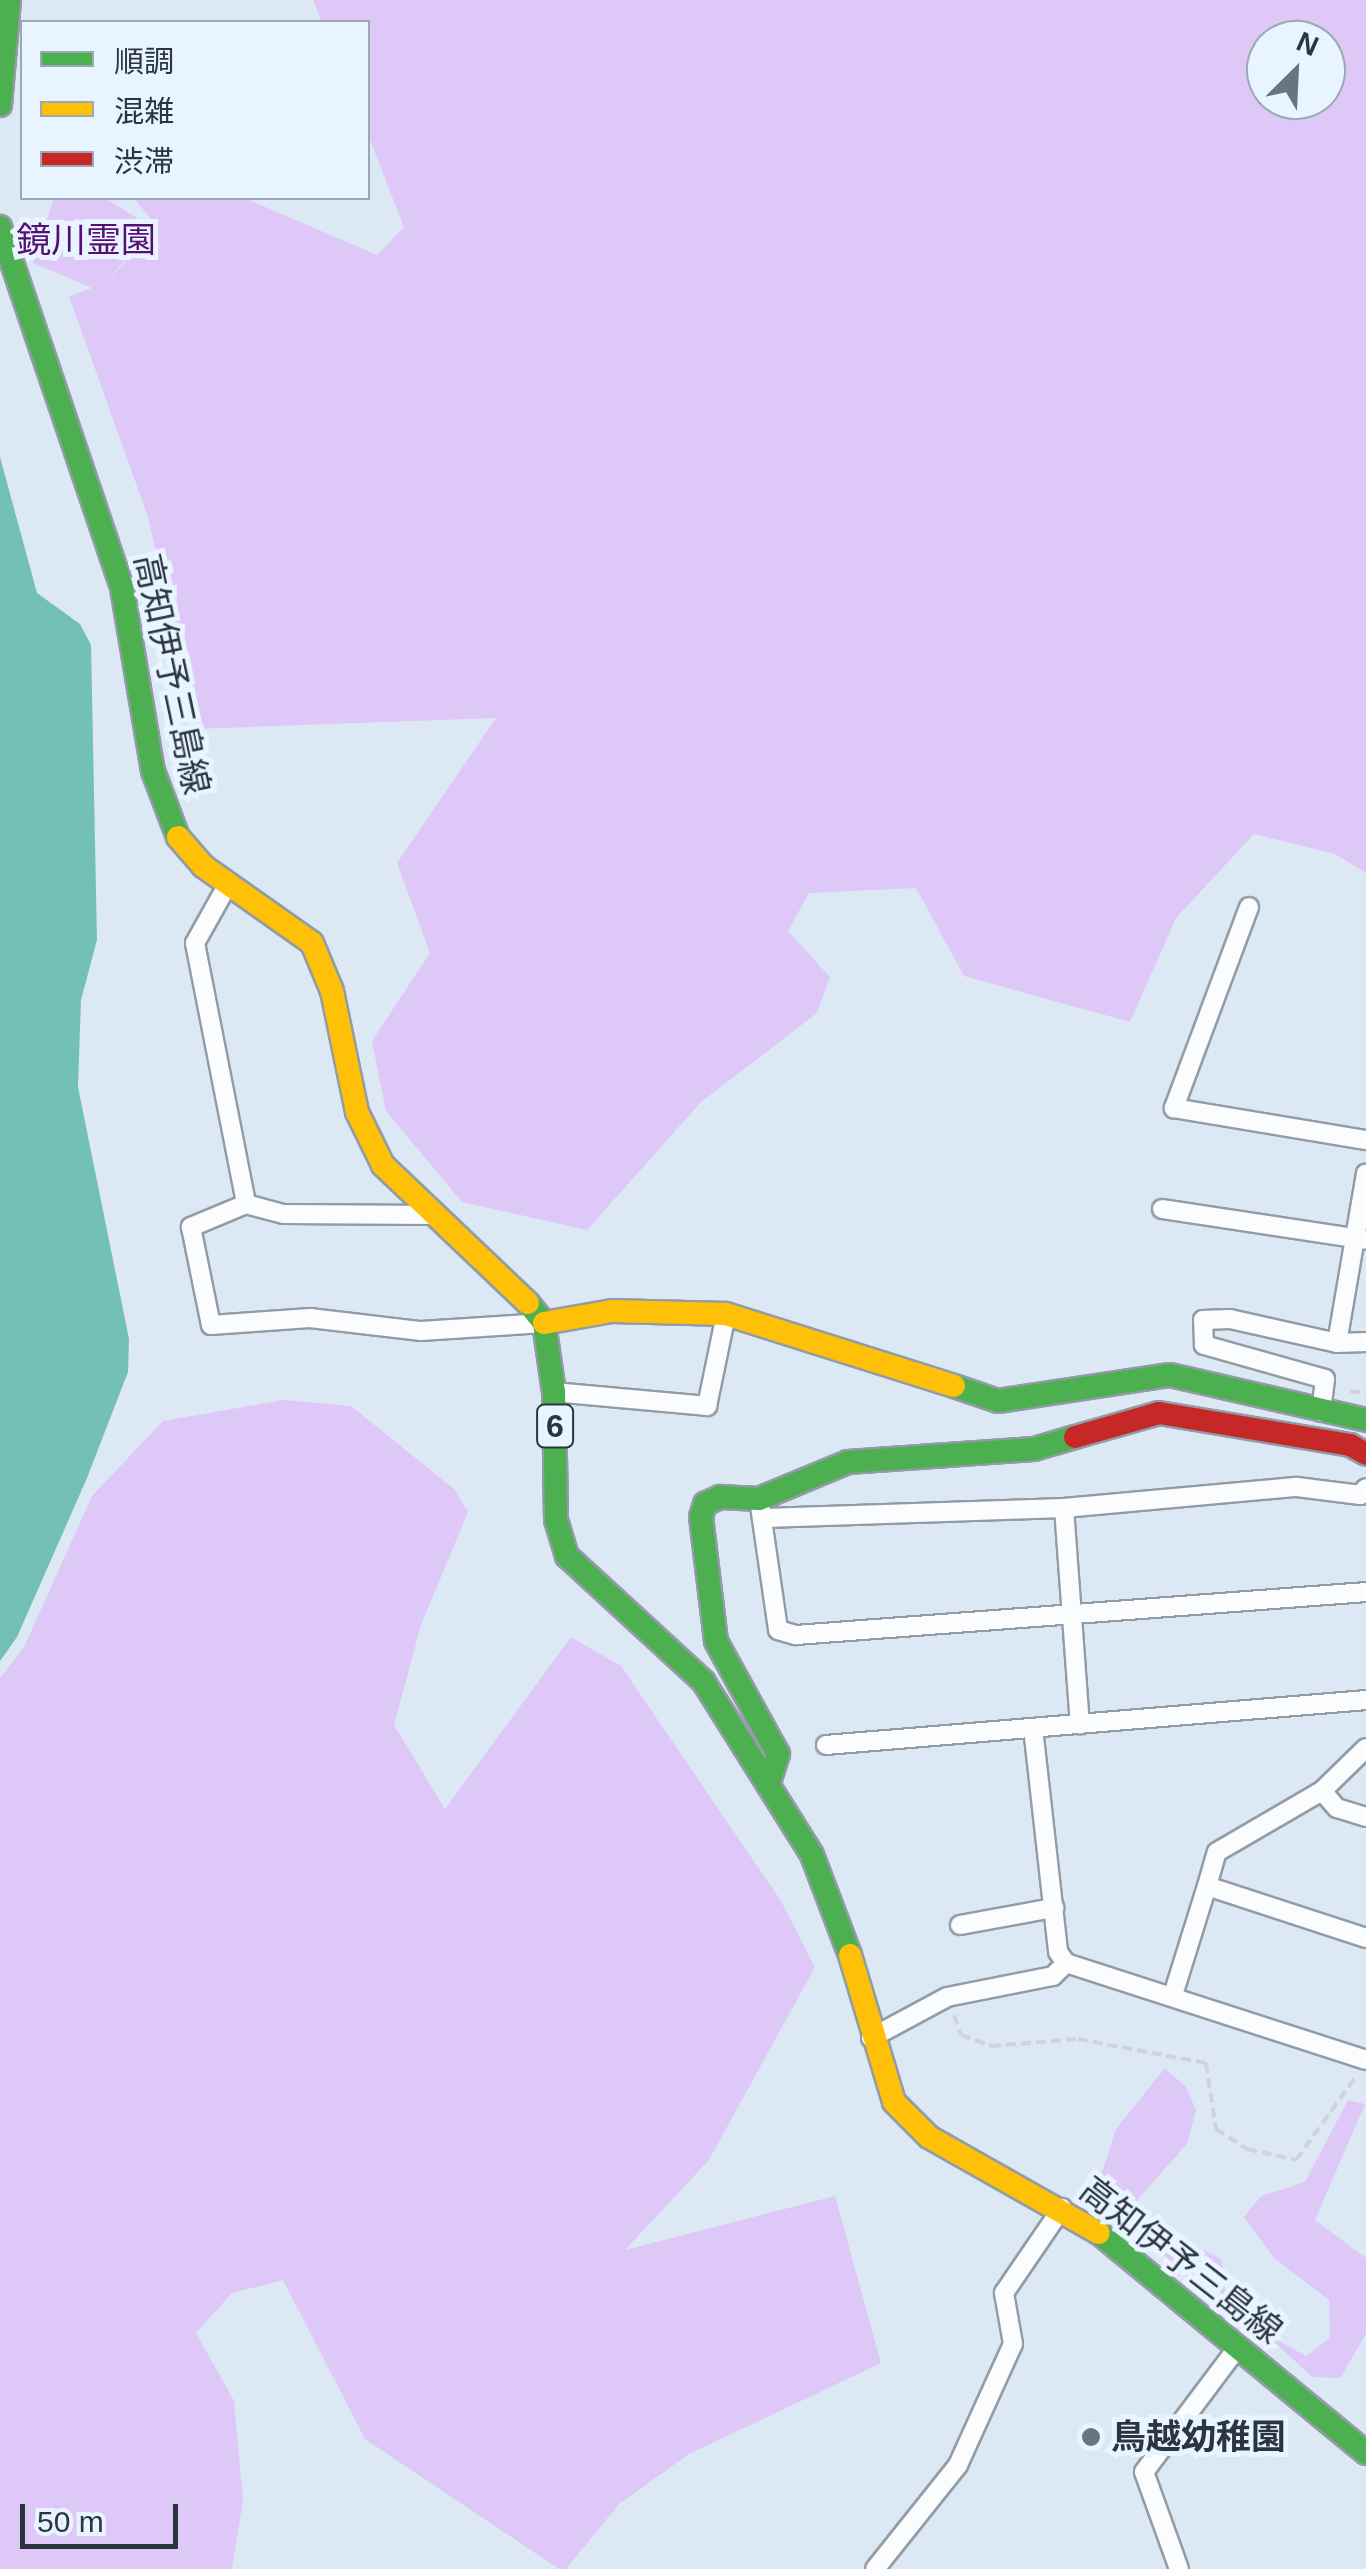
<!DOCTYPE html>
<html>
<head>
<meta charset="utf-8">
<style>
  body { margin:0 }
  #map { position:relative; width:1366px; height:2569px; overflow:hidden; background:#dce8f4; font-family:Helvetica,"Noto Sans JP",sans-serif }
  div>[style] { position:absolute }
  .green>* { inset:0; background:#dec8f8 }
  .water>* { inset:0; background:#73c0b6 }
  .path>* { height:4px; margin-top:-2px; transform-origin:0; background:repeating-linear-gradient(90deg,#d0d4d7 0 10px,transparent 0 15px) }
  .roads { filter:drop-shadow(2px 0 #929ca6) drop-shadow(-2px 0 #929ca6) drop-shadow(0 2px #929ca6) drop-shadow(0 -2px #929ca6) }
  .street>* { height:18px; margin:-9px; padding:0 9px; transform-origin:9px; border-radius:9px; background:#fafcfd }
  .fast>* { height:22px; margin:-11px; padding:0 11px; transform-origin:11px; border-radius:11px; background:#4caf50 }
  .slow>* { height:22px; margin:-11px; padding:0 11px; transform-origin:11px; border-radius:11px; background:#ffc107 }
  .jam>* { height:22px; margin:-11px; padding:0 11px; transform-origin:11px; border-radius:11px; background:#c62828 }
  .dots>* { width:28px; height:28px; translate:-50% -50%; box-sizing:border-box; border:5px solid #e8f4ff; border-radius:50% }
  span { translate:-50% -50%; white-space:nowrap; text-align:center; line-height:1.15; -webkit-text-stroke:10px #e8f4ff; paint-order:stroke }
  .shield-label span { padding:2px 8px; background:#e8f4ff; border:2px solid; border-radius:8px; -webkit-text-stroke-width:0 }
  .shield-label { font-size:32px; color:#2a3540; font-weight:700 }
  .park-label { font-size:35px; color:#571072 }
  .street-label { font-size:35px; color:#2a3540 }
  .poi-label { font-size:35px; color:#2a3540; font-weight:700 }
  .left { translate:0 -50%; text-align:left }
  .legend { position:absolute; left:20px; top:20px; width:350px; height:180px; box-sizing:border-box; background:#e8f4ff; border:2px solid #9ca8b3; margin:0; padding:12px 18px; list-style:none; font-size:30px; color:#2a3540 }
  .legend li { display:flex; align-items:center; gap:20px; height:50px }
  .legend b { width:50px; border:2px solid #9ca8b3 }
  .north { position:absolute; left:1246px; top:20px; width:100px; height:100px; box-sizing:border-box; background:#e8f4ff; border:2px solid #9ca8b3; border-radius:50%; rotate:24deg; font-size:28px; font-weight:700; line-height:40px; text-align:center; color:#2a3540 }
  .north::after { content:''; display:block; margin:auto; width:35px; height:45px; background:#68747f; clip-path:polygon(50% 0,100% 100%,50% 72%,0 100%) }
  .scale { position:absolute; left:20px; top:2504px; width:158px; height:45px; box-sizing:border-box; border:5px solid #2a3540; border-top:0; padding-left:12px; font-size:30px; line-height:35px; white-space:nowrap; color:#2a3540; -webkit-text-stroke:8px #e8f4ff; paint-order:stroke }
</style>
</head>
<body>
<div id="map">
  <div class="green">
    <div style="clip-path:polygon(evenodd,313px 0,1366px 0,1366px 873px,1335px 854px,1254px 834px,1176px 918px,1130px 1022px,964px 976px,916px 888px,809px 893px,788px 931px,830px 977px,817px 1013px,701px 1102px,587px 1230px,462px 1202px,386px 1111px,372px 1041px,430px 953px,397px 863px,496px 718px,196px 729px,148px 517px,69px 296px,92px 288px,33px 263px,54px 198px,105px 198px,140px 220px,146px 235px,103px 286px,157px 227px,134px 198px,244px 198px,377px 255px,404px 227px,368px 135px,368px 22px,322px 22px,313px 0,1326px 40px,1326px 100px,1266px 100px,1266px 40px,1326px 40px)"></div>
    <div style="clip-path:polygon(284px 1400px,351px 1406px,454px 1489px,468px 1512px,421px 1625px,394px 1725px,445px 1809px,571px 1637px,621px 1666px,781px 1901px,815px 1967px,709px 2160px,625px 2250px,835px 2196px,881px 2363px,689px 2454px,619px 2504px,566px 2569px,559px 2569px,365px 2439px,283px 2280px,232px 2293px,196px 2333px,234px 2401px,243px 2500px,232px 2569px,0 2569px,0 1678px,24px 1647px,92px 1496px,163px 1421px)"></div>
    <div style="clip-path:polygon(1165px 2068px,1186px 2087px,1196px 2110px,1187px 2144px,1137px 2200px,1153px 2225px,1221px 2259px,1228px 2312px,1124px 2223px,1100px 2179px,1116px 2129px)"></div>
    <div style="clip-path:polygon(1348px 2100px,1365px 2104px,1315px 2220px,1366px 2258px,1366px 2334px,1340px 2378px,1312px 2377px,1265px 2333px,1306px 2356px,1330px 2338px,1329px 2300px,1274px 2258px,1244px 2217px,1261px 2196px,1305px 2182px)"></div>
  </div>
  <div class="water">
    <div style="clip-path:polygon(0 457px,37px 593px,80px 624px,91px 645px,97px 940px,81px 1000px,78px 1087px,129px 1339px,128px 1372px,87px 1478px,17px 1637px,0 1661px)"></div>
  </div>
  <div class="path">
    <div style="left:1350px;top:1391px;width:16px;rotate:7deg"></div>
    <div style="left:954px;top:2015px;width:21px;rotate:71deg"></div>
    <div style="left:961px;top:2035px;width:32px;rotate:20deg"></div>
    <div style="left:991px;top:2046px;width:87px;rotate:-4.6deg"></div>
    <div style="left:1078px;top:2039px;width:130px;rotate:10.6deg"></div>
    <div style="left:1206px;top:2063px;width:67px;rotate:81.4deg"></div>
    <div style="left:1216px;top:2129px;width:37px;rotate:33deg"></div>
    <div style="left:1247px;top:2149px;width:50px;rotate:12.7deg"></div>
    <div style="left:1296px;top:2160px;width:101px;rotate:-54.3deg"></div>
  </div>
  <div class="roads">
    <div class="street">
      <div style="left:228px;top:884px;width:68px;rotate:119.2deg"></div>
      <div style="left:195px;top:943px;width:266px;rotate:78.9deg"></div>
      <div style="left:246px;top:1204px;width:39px;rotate:15deg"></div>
      <div style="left:284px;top:1214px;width:150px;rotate:0.4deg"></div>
      <div style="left:1249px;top:907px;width:215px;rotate:110.5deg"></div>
      <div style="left:1174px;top:1108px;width:195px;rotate:9.5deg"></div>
      <div style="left:246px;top:1204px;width:60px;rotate:157.3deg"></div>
      <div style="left:191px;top:1227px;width:100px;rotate:78.5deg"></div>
      <div style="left:211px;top:1325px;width:99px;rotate:-4deg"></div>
      <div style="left:310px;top:1318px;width:112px;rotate:6.7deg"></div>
      <div style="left:421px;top:1331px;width:123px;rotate:-3.7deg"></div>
      <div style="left:1162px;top:1209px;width:206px;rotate:8.6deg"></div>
      <div style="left:1337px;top:1343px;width:172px;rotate:-80.3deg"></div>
      <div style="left:554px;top:1392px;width:154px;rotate:5.2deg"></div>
      <div style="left:707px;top:1406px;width:94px;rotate:-78.3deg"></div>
      <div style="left:1321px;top:1412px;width:33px;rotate:-83deg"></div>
      <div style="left:1325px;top:1379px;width:126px;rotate:-164.3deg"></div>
      <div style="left:1204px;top:1345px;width:25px;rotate:-92deg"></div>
      <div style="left:1203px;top:1320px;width:27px;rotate:-2deg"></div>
      <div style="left:1230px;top:1319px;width:110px;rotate:12.6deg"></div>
      <div style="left:1337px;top:1343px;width:29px;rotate:-2deg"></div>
      <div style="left:759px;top:1499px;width:132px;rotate:81.7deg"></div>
      <div style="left:778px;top:1630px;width:19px;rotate:16deg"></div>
      <div style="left:796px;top:1635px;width:572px;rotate:-4.31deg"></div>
      <div style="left:1064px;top:1508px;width:217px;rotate:85.8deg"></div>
      <div style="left:765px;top:1518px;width:299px;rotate:-1.9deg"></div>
      <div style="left:1064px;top:1508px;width:234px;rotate:-5.2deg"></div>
      <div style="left:1297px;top:1487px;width:64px;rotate:7.2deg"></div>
      <div style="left:1360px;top:1495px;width:9px;rotate:-49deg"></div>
      <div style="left:1033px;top:1728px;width:225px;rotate:83.6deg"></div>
      <div style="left:1058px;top:1952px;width:14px;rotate:54deg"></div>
      <div style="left:1066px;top:1963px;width:315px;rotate:17.9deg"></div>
      <div style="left:826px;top:1745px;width:542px;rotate:-4.76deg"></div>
      <div style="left:1366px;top:1748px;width:62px;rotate:135.7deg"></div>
      <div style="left:1322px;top:1791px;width:23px;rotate:49deg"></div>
      <div style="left:1337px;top:1808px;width:30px;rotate:17deg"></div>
      <div style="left:1207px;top:1886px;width:35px;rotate:-74deg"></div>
      <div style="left:1217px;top:1852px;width:121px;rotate:-30.2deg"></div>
      <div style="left:960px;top:1925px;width:96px;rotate:-10.3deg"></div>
      <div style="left:1173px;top:1995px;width:114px;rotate:-72.7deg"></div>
      <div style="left:1207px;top:1886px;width:167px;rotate:18.1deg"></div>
      <div style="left:871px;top:2038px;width:86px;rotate:-28.3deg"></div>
      <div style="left:947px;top:1997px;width:108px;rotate:-11.2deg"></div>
      <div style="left:1053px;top:1976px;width:18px;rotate:-45deg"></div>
      <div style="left:875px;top:2569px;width:133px;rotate:-51.4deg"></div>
      <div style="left:958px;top:2465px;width:133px;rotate:-65.6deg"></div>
      <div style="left:1013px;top:2344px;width:52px;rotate:-100deg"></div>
      <div style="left:1004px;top:2293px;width:103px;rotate:-55.7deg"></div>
      <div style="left:1179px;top:2569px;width:103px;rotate:-109.8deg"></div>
      <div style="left:1144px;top:2472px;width:155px;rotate:-53.1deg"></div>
    </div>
    <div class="fast">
      <div style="left:0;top:105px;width:105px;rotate:-85.1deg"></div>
      <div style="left:0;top:227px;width:381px;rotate:71.3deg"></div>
      <div style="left:122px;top:588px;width:186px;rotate:80.4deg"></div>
      <div style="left:153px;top:771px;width:71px;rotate:69.3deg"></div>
      <div style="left:528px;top:1303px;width:26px;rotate:51deg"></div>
      <div style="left:544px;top:1323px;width:70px;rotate:81.8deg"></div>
      <div style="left:554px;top:1392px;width:128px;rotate:89.1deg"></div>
      <div style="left:556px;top:1520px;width:38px;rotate:73deg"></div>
      <div style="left:567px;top:1556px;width:185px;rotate:42.6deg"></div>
      <div style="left:703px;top:1681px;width:205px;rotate:57.9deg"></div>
      <div style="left:812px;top:1855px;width:107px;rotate:69.2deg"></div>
      <div style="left:954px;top:1386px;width:46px;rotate:18.8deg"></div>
      <div style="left:998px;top:1401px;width:174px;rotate:-8.6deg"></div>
      <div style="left:1170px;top:1375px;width:201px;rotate:12.9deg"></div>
      <div style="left:768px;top:1785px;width:33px;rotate:-72deg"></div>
      <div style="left:778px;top:1754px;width:129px;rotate:-118.8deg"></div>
      <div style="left:716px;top:1641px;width:125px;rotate:-96.9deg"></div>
      <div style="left:701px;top:1517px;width:14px;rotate:-73deg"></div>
      <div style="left:705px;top:1504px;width:17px;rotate:-25deg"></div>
      <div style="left:720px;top:1497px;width:39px;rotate:3deg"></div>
      <div style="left:759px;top:1499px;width:96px;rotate:-22.6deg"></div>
      <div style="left:848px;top:1462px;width:186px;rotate:-4deg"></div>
      <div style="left:1034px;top:1449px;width:43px;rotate:-16.3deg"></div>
      <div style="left:1099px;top:2233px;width:346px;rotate:39.5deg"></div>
    </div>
    <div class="slow">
      <div style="left:178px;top:837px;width:38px;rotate:49deg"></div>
      <div style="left:203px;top:866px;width:133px;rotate:35.2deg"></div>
      <div style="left:312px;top:943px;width:52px;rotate:67.4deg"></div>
      <div style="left:332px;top:991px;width:124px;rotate:78.3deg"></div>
      <div style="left:357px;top:1112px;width:59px;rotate:63.9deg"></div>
      <div style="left:383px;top:1165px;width:200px;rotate:43.6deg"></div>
      <div style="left:544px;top:1323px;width:69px;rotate:-10deg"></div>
      <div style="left:612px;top:1311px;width:114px;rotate:1.5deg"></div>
      <div style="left:726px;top:1314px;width:239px;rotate:17.5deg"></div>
      <div style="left:850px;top:1955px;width:153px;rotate:73.3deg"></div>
      <div style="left:894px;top:2102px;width:49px;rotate:45deg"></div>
      <div style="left:929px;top:2137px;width:195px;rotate:29.5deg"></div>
    </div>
    <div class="jam">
      <div style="left:1075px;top:1437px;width:87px;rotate:-15.9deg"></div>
      <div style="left:1159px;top:1413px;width:194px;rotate:9.5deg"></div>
      <div style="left:1350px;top:1445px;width:18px;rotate:29deg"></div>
    </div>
  </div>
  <div class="dots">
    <div style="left:1091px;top:2437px;background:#68747f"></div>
  </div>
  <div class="shield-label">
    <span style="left:555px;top:1426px">6</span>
  </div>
  <div class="park-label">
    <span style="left:86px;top:240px">鏡川霊園</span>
  </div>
  <div class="street-label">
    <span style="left:172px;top:674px;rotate:78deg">高知伊予三島線</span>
    <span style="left:1181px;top:2260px;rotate:38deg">高知伊予三島線</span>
  </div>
  <div class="poi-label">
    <span class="left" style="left:1111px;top:2437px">鳥越幼稚園</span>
  </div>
  <ul class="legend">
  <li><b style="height:12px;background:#4caf50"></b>順調</li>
  <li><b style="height:12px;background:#ffc107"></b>混雑</li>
  <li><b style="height:12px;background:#c62828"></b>渋滞</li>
  </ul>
  <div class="north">N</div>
  <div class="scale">50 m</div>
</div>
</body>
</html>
